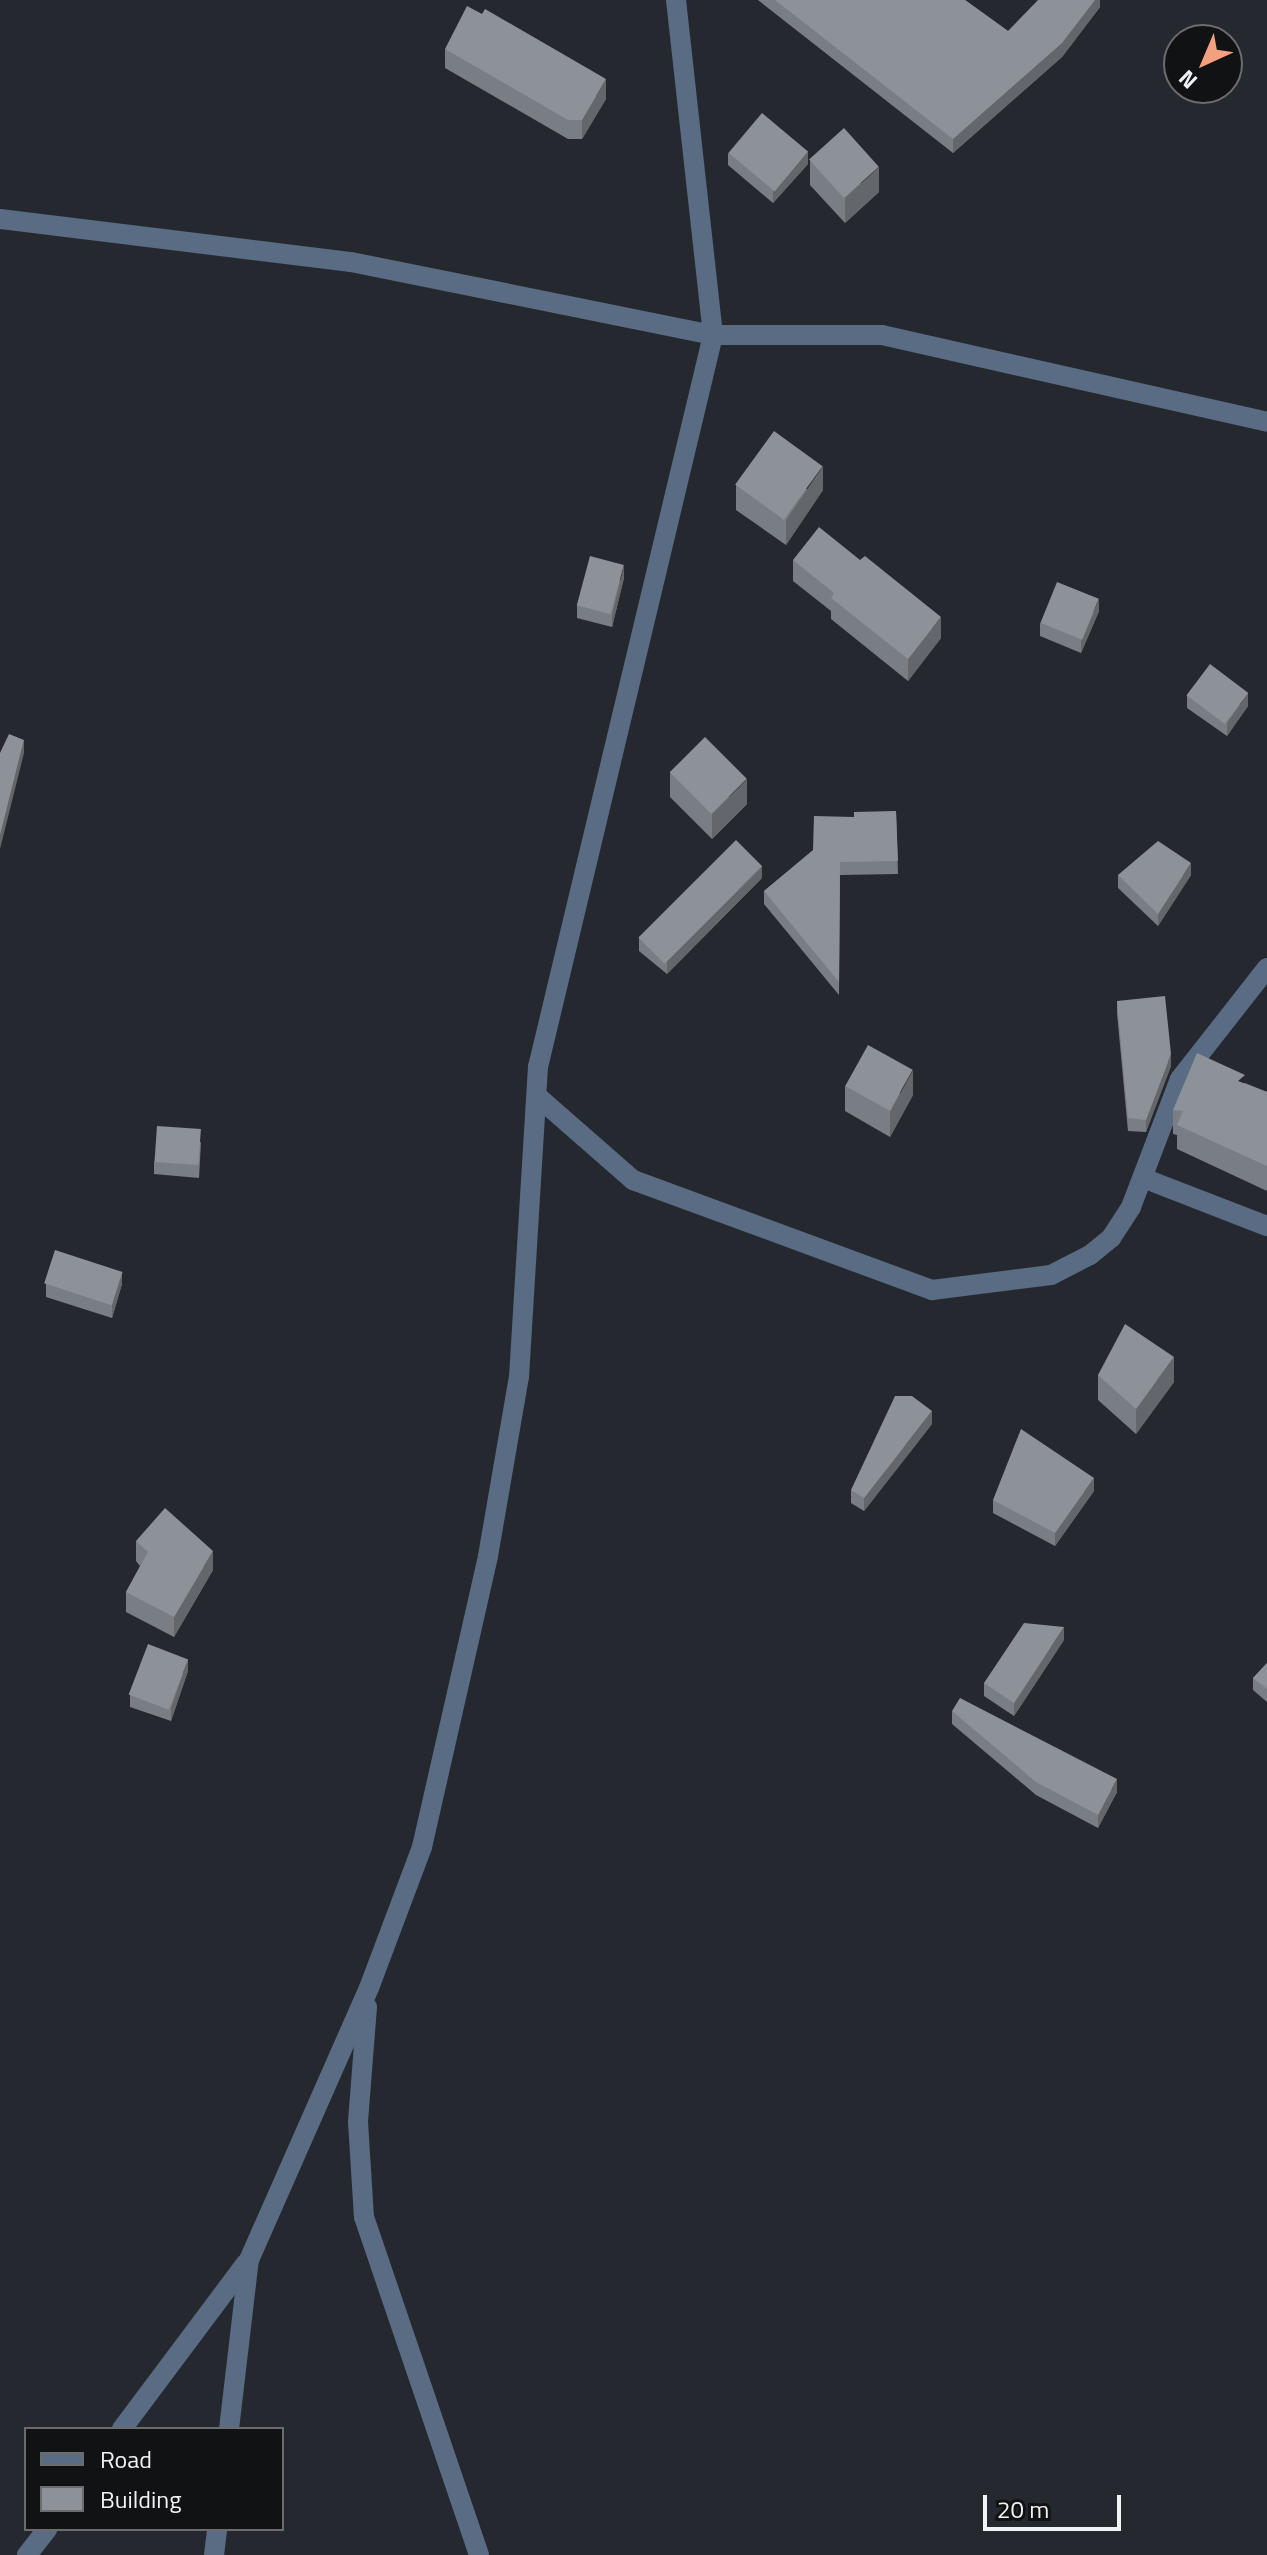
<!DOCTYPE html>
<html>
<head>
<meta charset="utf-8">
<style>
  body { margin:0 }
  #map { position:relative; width:1267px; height:2555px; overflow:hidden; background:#25292f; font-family:"Titillium Web",sans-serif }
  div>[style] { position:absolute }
  .minor>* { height:20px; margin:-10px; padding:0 10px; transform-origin:10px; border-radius:10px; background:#596c83 }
  .wall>* { inset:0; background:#797e84 }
  .shaded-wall>* { inset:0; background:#63666b }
  .building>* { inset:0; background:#8d9299; transform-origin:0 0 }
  span { translate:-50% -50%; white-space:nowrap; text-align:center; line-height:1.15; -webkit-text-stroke:8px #101214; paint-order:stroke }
  .legend { position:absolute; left:24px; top:2427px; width:260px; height:104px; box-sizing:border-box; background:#101214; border:2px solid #6a6c6e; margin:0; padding:10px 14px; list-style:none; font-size:24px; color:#f0f3f6 }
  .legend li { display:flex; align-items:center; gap:16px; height:40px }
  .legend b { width:40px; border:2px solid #6a6c6e }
  .north { position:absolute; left:1163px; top:24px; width:80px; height:80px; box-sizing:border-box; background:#101214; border:2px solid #6a6c6e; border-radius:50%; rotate:224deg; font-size:22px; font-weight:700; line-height:32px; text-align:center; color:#f0f3f6 }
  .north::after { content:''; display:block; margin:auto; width:28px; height:36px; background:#f2a07e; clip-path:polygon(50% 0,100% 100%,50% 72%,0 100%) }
  .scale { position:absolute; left:983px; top:2495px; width:138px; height:36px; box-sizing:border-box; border:4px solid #f0f3f6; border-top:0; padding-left:10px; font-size:24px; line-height:28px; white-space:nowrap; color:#f0f3f6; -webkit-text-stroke:6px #101214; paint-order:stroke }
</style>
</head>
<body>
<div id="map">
  <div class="minor">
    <div style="left:0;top:219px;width:354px;rotate:7deg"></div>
    <div style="left:351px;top:262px;width:369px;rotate:11.4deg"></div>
    <div style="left:713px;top:335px;width:169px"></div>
    <div style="left:882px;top:335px;width:395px;rotate:12.7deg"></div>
    <div style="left:537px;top:1096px;width:128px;rotate:41.2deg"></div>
    <div style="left:633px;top:1180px;width:319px;rotate:20.2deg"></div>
    <div style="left:932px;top:1290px;width:120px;rotate:-7.2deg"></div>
    <div style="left:1051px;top:1275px;width:44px;rotate:-27.1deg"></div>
    <div style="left:1090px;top:1255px;width:27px;rotate:-39deg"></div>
    <div style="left:1111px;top:1238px;width:37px;rotate:-57deg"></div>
    <div style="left:1131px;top:1207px;width:137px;rotate:-69.1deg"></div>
    <div style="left:1180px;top:1079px;width:141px;rotate:-51.9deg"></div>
    <div style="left:1143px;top:1178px;width:133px;rotate:21.2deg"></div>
    <div style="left:367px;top:2007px;width:115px;rotate:94.5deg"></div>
    <div style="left:358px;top:2122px;width:95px;rotate:86.4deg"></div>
    <div style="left:364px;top:2217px;width:357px;rotate:71.2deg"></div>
    <div style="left:122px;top:2429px;width:207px;rotate:-53.2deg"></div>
    <div style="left:229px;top:2429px;width:170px;rotate:-83.3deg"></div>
    <div style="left:249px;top:2260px;width:297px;rotate:-66.2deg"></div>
    <div style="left:369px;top:1988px;width:151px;rotate:-69.4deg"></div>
    <div style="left:422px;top:1847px;width:298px;rotate:-77.2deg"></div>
    <div style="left:488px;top:1556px;width:182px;rotate:-80.2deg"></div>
    <div style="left:519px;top:1377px;width:311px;rotate:-86.5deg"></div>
    <div style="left:538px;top:1067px;width:753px;rotate:-76.55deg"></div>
    <div style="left:713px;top:335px;width:337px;rotate:-96.3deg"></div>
    <div style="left:27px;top:2555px;width:33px;rotate:-52deg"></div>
    <div style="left:214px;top:2555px;width:26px;rotate:-83deg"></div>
  </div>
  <div class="wall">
    <div style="clip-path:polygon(758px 0,965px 0,1008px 31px,1100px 0,1100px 7px,1062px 57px,953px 153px)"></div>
    <div style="clip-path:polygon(445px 49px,606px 99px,582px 139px,568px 139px,445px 68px)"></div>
    <div style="clip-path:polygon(728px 153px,808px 164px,773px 203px,728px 165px)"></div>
    <div style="clip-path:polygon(810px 160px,879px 192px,845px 223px,810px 185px)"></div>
    <div style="clip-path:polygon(736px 485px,823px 490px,786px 545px,736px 510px)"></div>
    <div style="clip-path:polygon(793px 560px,860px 560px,941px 638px,908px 681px,831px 619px,831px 611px,793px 581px)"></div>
    <div style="clip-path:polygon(624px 578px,612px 627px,577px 618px,577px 605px)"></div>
    <div style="clip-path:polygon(1099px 611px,1081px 653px,1040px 636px,1040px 623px)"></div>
    <div style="clip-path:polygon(1187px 695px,1248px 706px,1227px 736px,1187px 708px)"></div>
    <div style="clip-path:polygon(670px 773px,747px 804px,712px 839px,670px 797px)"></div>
    <div style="clip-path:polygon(896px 811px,898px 874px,840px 875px,839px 995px,764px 904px,764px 891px,854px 817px)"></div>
    <div style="clip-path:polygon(1118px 875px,1191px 875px,1158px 926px,1118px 888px)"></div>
    <div style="clip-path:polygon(762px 878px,667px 974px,639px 951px,639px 938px)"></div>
    <div style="clip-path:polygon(1117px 1001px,1171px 1066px,1146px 1132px,1128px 1131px,1117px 1013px)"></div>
    <div style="clip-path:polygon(1245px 1083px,1267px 1092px,1267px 1191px,1177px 1149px,1177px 1135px,1173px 1134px,1173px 1110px)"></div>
    <div style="clip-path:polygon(845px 1086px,913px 1095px,890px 1137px,845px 1111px)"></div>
    <div style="clip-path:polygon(201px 1142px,199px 1178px,154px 1174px,154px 1162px)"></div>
    <div style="clip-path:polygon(46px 1284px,122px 1284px,112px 1318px,46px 1297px)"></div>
    <div style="clip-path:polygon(1098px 1375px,1174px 1382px,1136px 1434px,1098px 1400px)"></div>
    <div style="clip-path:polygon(932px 1424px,864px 1511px,851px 1503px,851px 1490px)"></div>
    <div style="clip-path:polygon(1094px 1491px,1055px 1546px,993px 1513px,993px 1500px)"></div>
    <div style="clip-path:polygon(136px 1541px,213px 1570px,174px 1637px,126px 1612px,126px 1592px,140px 1566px,136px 1561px)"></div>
    <div style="clip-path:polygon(1064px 1640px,1014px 1716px,984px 1696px,984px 1683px)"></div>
    <div style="clip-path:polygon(1267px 1663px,1267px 1702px,1253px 1690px,1253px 1678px)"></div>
    <div style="clip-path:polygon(188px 1671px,171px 1721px,130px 1707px,130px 1695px)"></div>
    <div style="clip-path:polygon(952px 1711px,1117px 1792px,1098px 1828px,1036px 1795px,952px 1724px)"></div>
  </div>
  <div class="shaded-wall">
    <div style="clip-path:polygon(1095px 0,1100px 0,1100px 7px,1062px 57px,953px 153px,953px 139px)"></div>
    <div style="clip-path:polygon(606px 79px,606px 99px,582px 139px,582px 120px)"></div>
    <div style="clip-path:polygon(808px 151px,808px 164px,773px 203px,773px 190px)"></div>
    <div style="clip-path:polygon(879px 167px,879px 192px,845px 223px,845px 198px)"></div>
    <div style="clip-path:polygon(823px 466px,823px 490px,786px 545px,786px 520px)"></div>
    <div style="clip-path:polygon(624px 565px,624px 578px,612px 627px,612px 615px)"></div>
    <div style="clip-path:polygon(1099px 599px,1099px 611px,1081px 653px,1081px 641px)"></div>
    <div style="clip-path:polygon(941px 617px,941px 638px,908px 681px,908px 659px)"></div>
    <div style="clip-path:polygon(1248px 693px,1248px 706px,1227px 736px,1227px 723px)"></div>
    <div style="clip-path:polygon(24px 740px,24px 753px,0 849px,0 836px)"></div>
    <div style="clip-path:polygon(747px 779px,747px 804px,712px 839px,712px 814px)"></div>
    <div style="clip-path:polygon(1191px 863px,1191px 875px,1158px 926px,1158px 914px)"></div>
    <div style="clip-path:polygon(762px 866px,762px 878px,667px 974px,667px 961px)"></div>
    <div style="clip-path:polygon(1171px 1054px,1171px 1066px,1146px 1132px,1146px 1120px)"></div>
    <div style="clip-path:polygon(913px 1070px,913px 1095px,890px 1137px,890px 1112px)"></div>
    <div style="clip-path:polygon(122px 1272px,122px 1284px,112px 1318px,112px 1305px)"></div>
    <div style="clip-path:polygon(1174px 1357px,1174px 1382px,1136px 1434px,1136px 1409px)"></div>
    <div style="clip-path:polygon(932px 1411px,932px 1424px,864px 1511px,864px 1498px)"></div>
    <div style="clip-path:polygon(1094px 1478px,1094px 1491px,1055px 1546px,1055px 1533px)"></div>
    <div style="clip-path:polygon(213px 1551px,213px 1570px,174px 1637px,174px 1617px)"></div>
    <div style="clip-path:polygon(1064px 1627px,1064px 1640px,1014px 1716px,1014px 1703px)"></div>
    <div style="clip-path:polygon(188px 1659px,188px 1671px,171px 1721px,171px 1708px)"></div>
    <div style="clip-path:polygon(1117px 1779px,1117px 1792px,1098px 1828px,1098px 1815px)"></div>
  </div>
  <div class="building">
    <div style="clip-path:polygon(775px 0,965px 0,1008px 31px,1038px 0,1095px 0,1062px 43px,953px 139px)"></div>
    <div style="clip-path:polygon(467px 6px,482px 14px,485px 9px,606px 79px,582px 120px,568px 120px,445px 49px)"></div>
    <div style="left:762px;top:113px;width:60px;height:52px;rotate:40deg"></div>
    <div style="left:844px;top:128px;width:52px;height:47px;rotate:48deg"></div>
    <div style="left:774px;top:431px;width:60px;height:66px;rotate:36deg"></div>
    <div style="clip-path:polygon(819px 527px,860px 560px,865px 556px,941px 617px,908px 659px,831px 598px,834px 593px,793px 560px)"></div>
    <div style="left:590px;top:556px;width:35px;height:51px;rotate:15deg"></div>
    <div style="left:1057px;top:582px;width:45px;height:44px;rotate:22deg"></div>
    <div style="left:1210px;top:664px;width:48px;height:39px;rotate:37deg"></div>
    <div style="clip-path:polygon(9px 734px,24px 740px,0 836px,0 753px)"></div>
    <div style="left:705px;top:737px;width:59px;height:50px;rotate:45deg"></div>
    <div style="clip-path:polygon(896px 811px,898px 861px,840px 862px,839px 982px,764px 891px,813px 850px,814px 816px,854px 817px,854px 812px)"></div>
    <div style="left:736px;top:840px;width:37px;height:138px;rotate:45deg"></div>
    <div style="clip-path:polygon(1158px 841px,1191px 863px,1158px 914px,1118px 875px)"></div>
    <div style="clip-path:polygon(1165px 996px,1171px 1054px,1146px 1120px,1128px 1118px,1117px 1001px)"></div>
    <div style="left:868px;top:1045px;width:51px;height:47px;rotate:29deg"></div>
    <div style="clip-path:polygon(1197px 1053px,1245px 1075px,1238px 1081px,1267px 1092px,1267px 1166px,1177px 1125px,1183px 1111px,1173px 1110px)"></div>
    <div style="left:157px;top:1126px;width:44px;height:36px;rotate:4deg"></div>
    <div style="left:55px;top:1250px;width:71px;height:35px;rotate:18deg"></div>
    <div style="clip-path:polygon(1125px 1324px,1174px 1357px,1136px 1409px,1098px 1375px)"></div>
    <div style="clip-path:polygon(895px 1396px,912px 1396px,932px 1411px,864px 1498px,851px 1490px)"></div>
    <div style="clip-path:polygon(1021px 1429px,1094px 1478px,1055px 1533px,993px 1500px)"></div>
    <div style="clip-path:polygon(165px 1508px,213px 1551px,174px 1617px,126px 1592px,148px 1552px,136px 1541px)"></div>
    <div style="clip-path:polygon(1024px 1623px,1064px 1627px,1014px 1703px,984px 1683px)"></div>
    <div style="left:148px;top:1644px;width:43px;height:54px;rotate:21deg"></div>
    <div style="clip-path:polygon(1267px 1663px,1267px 1689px,1253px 1678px)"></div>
    <div style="clip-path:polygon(960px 1698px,1117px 1779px,1098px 1815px,1036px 1782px,952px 1711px)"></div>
  </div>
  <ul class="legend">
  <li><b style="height:10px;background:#596c83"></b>Road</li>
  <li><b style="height:22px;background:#8d9299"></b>Building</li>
  </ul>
  <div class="north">N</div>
  <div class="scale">20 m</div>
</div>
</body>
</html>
